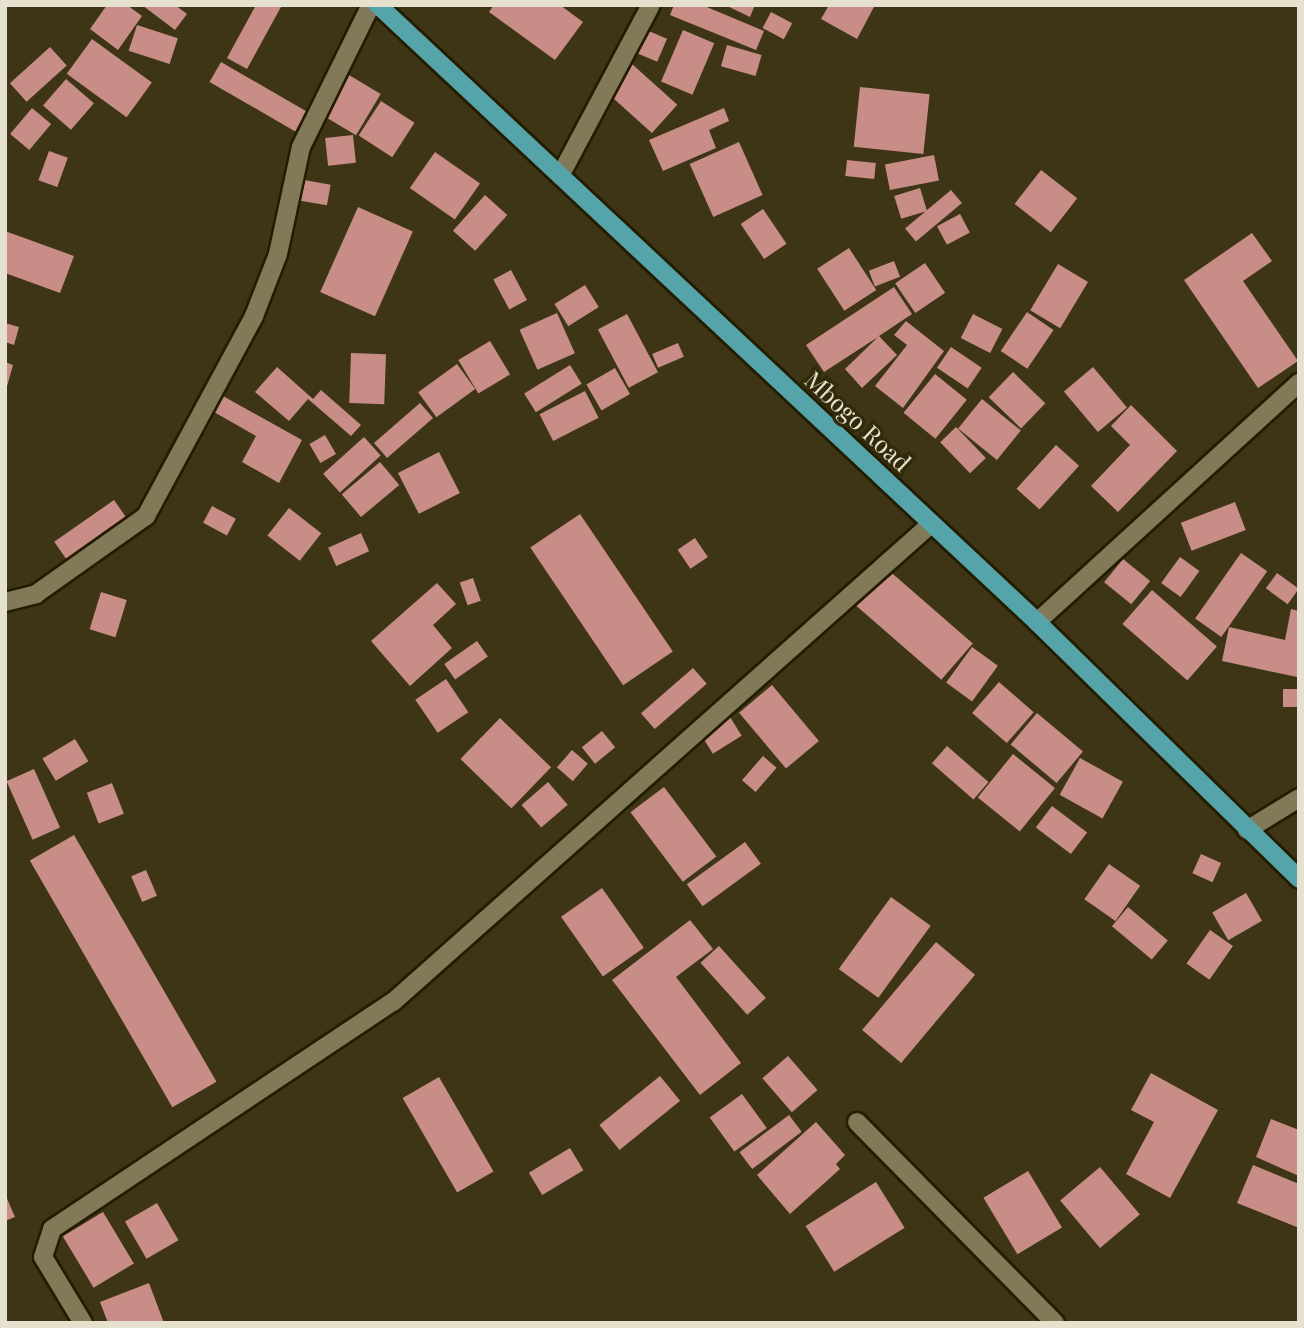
<!DOCTYPE html>
<html>
<head>
<meta charset="utf-8">
<style>
  body { margin:0 }
  #map { position:relative; width:1304px; height:1328px; overflow:hidden; background:#3d3516; font-family:"Playfair Display",serif }
  div>[style] { position:absolute }
  .building>* { inset:0; background:#c98d87; transform-origin:0 0 }
  .roads { filter:drop-shadow(2px 0 #241c00) drop-shadow(-2px 0 #241c00) drop-shadow(0 2px #241c00) drop-shadow(0 -2px #241c00) }
  .minor>* { height:18px; margin:-9px; padding:0 9px; transform-origin:9px; border-radius:9px; background:#817958 }
  .major>* { height:18px; margin:-9px; padding:0 9px; transform-origin:9px; border-radius:9px; background:#55a4aa }
  span { translate:-50% -50%; white-space:nowrap; text-align:center; line-height:1.15; -webkit-text-stroke:7px #322b0b; paint-order:stroke }
  .street-label { font-size:24px; color:#e6e1cf }
  .frame { position:absolute; inset:0; border:7px solid #e6e1cf; pointer-events:none }
</style>
</head>
<body>
<div id="map">
  <div class="building">
    <div style="clip-path:polygon(107px 5px,127px 5px,142px 16px,118px 50px,90px 29px)"></div>
    <div style="clip-path:polygon(142px 5px,175px 5px,187px 14px,175px 30px)"></div>
    <div style="clip-path:polygon(256px 5px,282px 5px,247px 69px,227px 58px)"></div>
    <div style="clip-path:polygon(494px 5px,560px 5px,583px 22px,555px 60px,489px 12px)"></div>
    <div style="clip-path:polygon(674px 5px,702px 5px,764px 31px,756px 50px,670px 15px)"></div>
    <div style="clip-path:polygon(725px 5px,755px 5px,750px 17px)"></div>
    <div style="clip-path:polygon(829px 5px,875px 5px,857px 39px,821px 19px)"></div>
    <div style="left:771px;top:12px;width:24px;height:18px;rotate:28deg"></div>
    <div style="left:137px;top:25px;width:43px;height:27px;rotate:18deg"></div>
    <div style="left:644px;top:29px;width:25px;height:25px;rotate:23deg"></div>
    <div style="left:683px;top:30px;width:34px;height:56px;rotate:23deg"></div>
    <div style="left:92px;top:39px;width:74px;height:43px;rotate:36deg"></div>
    <div style="left:727px;top:45px;width:36px;height:22px;rotate:16deg"></div>
    <div style="left:50px;top:47px;width:25px;height:54px;rotate:48deg"></div>
    <div style="left:221px;top:62px;width:99px;height:23px;rotate:30deg"></div>
    <div style="left:632px;top:64px;width:61px;height:38px;rotate:42deg"></div>
    <div style="left:349px;top:75px;width:37px;height:48px;rotate:31deg"></div>
    <div style="left:66px;top:79px;width:37px;height:35px;rotate:41deg"></div>
    <div style="left:860px;top:87px;width:70px;height:60px;rotate:6deg"></div>
    <div style="left:381px;top:101px;width:40px;height:41px;rotate:33deg"></div>
    <div style="left:32px;top:108px;width:25px;height:34px;rotate:40deg"></div>
    <div style="clip-path:polygon(724px 108px,729px 121px,709px 130px,716px 148px,663px 171px,649px 140px)"></div>
    <div style="left:353px;top:135px;width:28px;height:28px;rotate:84deg"></div>
    <div style="left:739px;top:142px;width:58px;height:54px;rotate:66deg"></div>
    <div style="left:49px;top:151px;width:20px;height:31px;rotate:20deg"></div>
    <div style="left:435px;top:152px;width:55px;height:44px;rotate:35deg"></div>
    <div style="left:934px;top:155px;width:26px;height:50px;rotate:79deg"></div>
    <div style="left:847px;top:160px;width:29px;height:16px;rotate:6deg"></div>
    <div style="left:1041px;top:170px;width:46px;height:43px;rotate:38deg"></div>
    <div style="left:304px;top:180px;width:27px;height:21px;rotate:10deg"></div>
    <div style="left:920px;top:188px;width:24px;height:27px;rotate:73deg"></div>
    <div style="left:951px;top:190px;width:17px;height:60px;rotate:50deg"></div>
    <div style="left:485px;top:195px;width:30px;height:48px;rotate:42deg"></div>
    <div style="left:358px;top:207px;width:60px;height:93px;rotate:24deg"></div>
    <div style="left:763px;top:209px;width:42px;height:27px;rotate:56deg"></div>
    <div style="left:960px;top:214px;width:21px;height:26px;rotate:62deg"></div>
    <div style="clip-path:polygon(5px 231px,74px 256px,60px 293px,5px 273px)"></div>
    <div style="clip-path:polygon(1252px 233px,1272px 261px,1243px 281px,1298px 361px,1258px 388px,1184px 280px)"></div>
    <div style="left:849px;top:248px;width:50px;height:38px;rotate:57deg"></div>
    <div style="left:894px;top:261px;width:17px;height:27px;rotate:69deg"></div>
    <div style="left:925px;top:263px;width:36px;height:36px;rotate:56deg"></div>
    <div style="left:1058px;top:264px;width:35px;height:54px;rotate:31deg"></div>
    <div style="left:511px;top:270px;width:34px;height:20px;rotate:62deg"></div>
    <div style="left:585px;top:285px;width:26px;height:36px;rotate:58deg"></div>
    <div style="clip-path:polygon(894px 287px,912px 314px,879px 336px,897px 355px,862px 388px,845px 369px,878px 337px,824px 372px,806px 345px)"></div>
    <div style="left:1027px;top:312px;width:32px;height:47px;rotate:34deg"></div>
    <div style="left:557px;top:313px;width:44px;height:41px;rotate:66deg"></div>
    <div style="left:627px;top:314px;width:66px;height:33px;rotate:62deg"></div>
    <div style="left:973px;top:314px;width:33px;height:27px;rotate:27deg"></div>
    <div style="clip-path:polygon(906px 321px,944px 351px,903px 408px,875px 386px,907px 345px,894px 335px)"></div>
    <div style="clip-path:polygon(5px 323px,19px 327px,14px 345px,5px 342px)"></div>
    <div style="left:490px;top:341px;width:39px;height:37px;rotate:59deg"></div>
    <div style="left:678px;top:343px;width:15px;height:28px;rotate:67deg"></div>
    <div style="left:951px;top:347px;width:37px;height:25px;rotate:34deg"></div>
    <div style="left:351px;top:353px;width:35px;height:50px;rotate:2deg"></div>
    <div style="clip-path:polygon(5px 362px,13px 365px,6px 390px,5px 390px)"></div>
    <div style="left:457px;top:364px;width:31px;height:48px;rotate:54deg"></div>
    <div style="left:570px;top:365px;width:22px;height:54px;rotate:58deg"></div>
    <div style="clip-path:polygon(277px 367px,313px 399px,321px 390px,361px 425px,351px 436px,308px 399px,289px 421px,255px 392px)"></div>
    <div style="left:1093px;top:367px;width:53px;height:38px;rotate:50deg"></div>
    <div style="left:615px;top:368px;width:30px;height:33px;rotate:60deg"></div>
    <div style="left:1013px;top:372px;width:45px;height:35px;rotate:44deg"></div>
    <div style="left:935px;top:374px;width:41px;height:50px;rotate:39deg"></div>
    <div style="left:585px;top:391px;width:30px;height:51px;rotate:63deg"></div>
    <div style="clip-path:polygon(223px 396px,302px 440px,279px 483px,242px 462px,256px 436px,214px 412px)"></div>
    <div style="left:982px;top:399px;width:50px;height:38px;rotate:39deg"></div>
    <div style="left:420px;top:403px;width:20px;height:61px;rotate:49deg"></div>
    <div style="clip-path:polygon(1131px 405px,1177px 451px,1118px 512px,1091px 486px,1130px 445px,1111px 426px)"></div>
    <div style="left:956px;top:427px;width:43px;height:22px;rotate:46deg"></div>
    <div style="left:325px;top:435px;width:22px;height:18px;rotate:60deg"></div>
    <div style="left:364px;top:437px;width:25px;height:55px;rotate:48deg"></div>
    <div style="left:1056px;top:445px;width:31px;height:59px;rotate:42deg"></div>
    <div style="left:439px;top:452px;width:46px;height:46px;rotate:63deg"></div>
    <div style="left:380px;top:462px;width:30px;height:50px;rotate:50deg"></div>
    <div style="left:114px;top:500px;width:24px;height:73px;rotate:55deg"></div>
    <div style="left:1235px;top:502px;width:30px;height:58px;rotate:69deg"></div>
    <div style="left:212px;top:506px;width:27px;height:19px;rotate:28deg"></div>
    <div style="left:289px;top:508px;width:41px;height:35px;rotate:38deg"></div>
    <div style="left:580px;top:514px;width:166px;height:60px;rotate:56deg"></div>
    <div style="left:361px;top:533px;width:20px;height:36px;rotate:66deg"></div>
    <div style="left:695px;top:538px;width:23px;height:21px;rotate:56deg"></div>
    <div style="left:1241px;top:553px;width:32px;height:80px;rotate:35deg"></div>
    <div style="left:1180px;top:557px;width:24px;height:32px;rotate:36deg"></div>
    <div style="left:1123px;top:559px;width:35px;height:30px;rotate:39deg"></div>
    <div style="left:886px;top:568px;width:115px;height:48px;rotate:41deg"></div>
    <div style="left:1277px;top:573px;width:27px;height:19px;rotate:36deg"></div>
    <div style="left:473px;top:578px;width:24px;height:14px;rotate:71deg"></div>
    <div style="clip-path:polygon(437px 583px,456px 604px,433px 625px,452px 648px,410px 686px,371px 641px)"></div>
    <div style="left:1152px;top:590px;width:86px;height:45px;rotate:41deg"></div>
    <div style="left:101px;top:592px;width:27px;height:39px;rotate:17deg"></div>
    <div style="clip-path:polygon(1291px 609px,1299px 611px,1297px 677px,1222px 661px,1229px 627px,1285px 640px)"></div>
    <div style="left:477px;top:641px;width:19px;height:40px;rotate:55deg"></div>
    <div style="left:972px;top:647px;width:32px;height:44px;rotate:36deg"></div>
    <div style="left:693px;top:668px;width:21px;height:69px;rotate:49deg"></div>
    <div style="left:446px;top:679px;width:40px;height:37px;rotate:56deg"></div>
    <div style="left:999px;top:682px;width:46px;height:41px;rotate:41deg"></div>
    <div style="left:772px;top:685px;width:73px;height:43px;rotate:50deg"></div>
    <div style="left:1283px;top:689px;width:16px;height:18px"></div>
    <div style="left:1037px;top:713px;width:60px;height:41px;rotate:40deg"></div>
    <div style="left:730px;top:717px;width:22px;height:34px;rotate:58deg"></div>
    <div style="left:500px;top:718px;width:71px;height:57px;rotate:44deg"></div>
    <div style="left:602px;top:731px;width:21px;height:26px;rotate:51deg"></div>
    <div style="left:75px;top:739px;width:26px;height:38px;rotate:59deg"></div>
    <div style="left:947px;top:746px;width:55px;height:23px;rotate:41deg"></div>
    <div style="left:572px;top:750px;width:21px;height:23px;rotate:41deg"></div>
    <div style="left:1013px;top:754px;width:54px;height:56px;rotate:39deg"></div>
    <div style="left:763px;top:756px;width:18px;height:32px;rotate:41deg"></div>
    <div style="left:1080px;top:758px;width:49px;height:42px;rotate:29deg"></div>
    <div style="left:34px;top:769px;width:64px;height:30px;rotate:66deg"></div>
    <div style="left:548px;top:782px;width:30px;height:35px;rotate:49deg"></div>
    <div style="left:112px;top:783px;width:33px;height:27px;rotate:69deg"></div>
    <div style="left:664px;top:787px;width:87px;height:42px;rotate:53deg"></div>
    <div style="left:1052px;top:806px;width:44px;height:27px;rotate:37deg"></div>
    <div style="left:74px;top:835px;width:285px;height:51px;rotate:60deg"></div>
    <div style="left:745px;top:842px;width:27px;height:72px;rotate:54deg"></div>
    <div style="left:1201px;top:854px;width:22px;height:21px;rotate:24deg"></div>
    <div style="left:1109px;top:864px;width:38px;height:43px;rotate:35deg"></div>
    <div style="left:146px;top:870px;width:28px;height:16px;rotate:67deg"></div>
    <div style="left:602px;top:888px;width:73px;height:50px;rotate:55deg"></div>
    <div style="left:1246px;top:893px;width:32px;height:39px;rotate:60deg"></div>
    <div style="left:891px;top:897px;width:49px;height:89px;rotate:36deg"></div>
    <div style="left:1128px;top:907px;width:52px;height:25px;rotate:40deg"></div>
    <div style="clip-path:polygon(690px 920px,713px 949px,676px 977px,741px 1063px,700px 1095px,612px 980px)"></div>
    <div style="left:1210px;top:930px;width:28px;height:41px;rotate:35deg"></div>
    <div style="left:936px;top:942px;width:51px;height:115px;rotate:40deg"></div>
    <div style="left:719px;top:946px;width:70px;height:25px;rotate:48deg"></div>
    <div style="left:788px;top:1056px;width:45px;height:34px;rotate:49deg"></div>
    <div style="clip-path:polygon(1151px 1073px,1218px 1110px,1170px 1198px,1126px 1174px,1154px 1122px,1131px 1110px)"></div>
    <div style="left:660px;top:1076px;width:32px;height:78px;rotate:51deg"></div>
    <div style="left:439px;top:1077px;width:109px;height:42px;rotate:60deg"></div>
    <div style="left:742px;top:1094px;width:42px;height:40px;rotate:54deg"></div>
    <div style="left:789px;top:1115px;width:21px;height:62px;rotate:53deg"></div>
    <div style="clip-path:polygon(1271px 1119px,1299px 1130px,1299px 1176px,1256px 1157px)"></div>
    <div style="clip-path:polygon(816px 1122px,845px 1155px,836px 1164px,840px 1169px,790px 1214px,757px 1175px)"></div>
    <div style="left:570px;top:1148px;width:26px;height:48px;rotate:59deg"></div>
    <div style="clip-path:polygon(1253px 1165px,1299px 1184px,1299px 1228px,1237px 1203px)"></div>
    <div style="left:1100px;top:1167px;width:62px;height:52px;rotate:50deg"></div>
    <div style="left:1028px;top:1171px;width:66px;height:52px;rotate:59deg"></div>
    <div style="left:876px;top:1182px;width:54px;height:83px;rotate:58deg"></div>
    <div style="clip-path:polygon(5px 1194px,15px 1217px,5px 1221px)"></div>
    <div style="left:157px;top:1203px;width:43px;height:37px;rotate:60deg"></div>
    <div style="left:103px;top:1212px;width:60px;height:47px;rotate:59deg"></div>
    <div style="clip-path:polygon(149px 1283px,164px 1323px,108px 1323px,100px 1302px)"></div>
  </div>
  <div class="roads">
    <div class="minor">
      <div style="left:561px;top:174px;width:191px;rotate:-62deg"></div>
      <div style="left:5px;top:602px;width:32px;rotate:-14deg"></div>
      <div style="left:36px;top:594px;width:135px;rotate:-35.3deg"></div>
      <div style="left:146px;top:516px;width:227px;rotate:-61.6deg"></div>
      <div style="left:254px;top:316px;width:66px;rotate:-68.8deg"></div>
      <div style="left:278px;top:254px;width:109px;rotate:-77.9deg"></div>
      <div style="left:301px;top:147px;width:158px;rotate:-63.8deg"></div>
      <div style="left:1037px;top:622px;width:355px;rotate:-42.4deg"></div>
      <div style="left:1247px;top:830px;width:61px;rotate:-31.6deg"></div>
      <div style="left:857px;top:1122px;width:282px;rotate:45.4deg"></div>
      <div style="left:83px;top:1323px;width:77px;rotate:-121.2deg"></div>
      <div style="left:43px;top:1257px;width:29px;rotate:-72deg"></div>
      <div style="left:52px;top:1229px;width:410px;rotate:-33.7deg"></div>
      <div style="left:393px;top:1002px;width:720px;rotate:-41.62deg"></div>
    </div>
    <div class="major">
      <div style="left:378px;top:5px;width:903px;rotate:43.11deg"></div>
      <div style="left:1037px;top:622px;width:367px;rotate:44.4deg"></div>
    </div>
  </div>
  <div class="street-label">
    <span style="left:858px;top:421px;rotate:43deg">Mbogo Road</span>
  </div>
  <div class="frame"></div>
</div>
</body>
</html>
